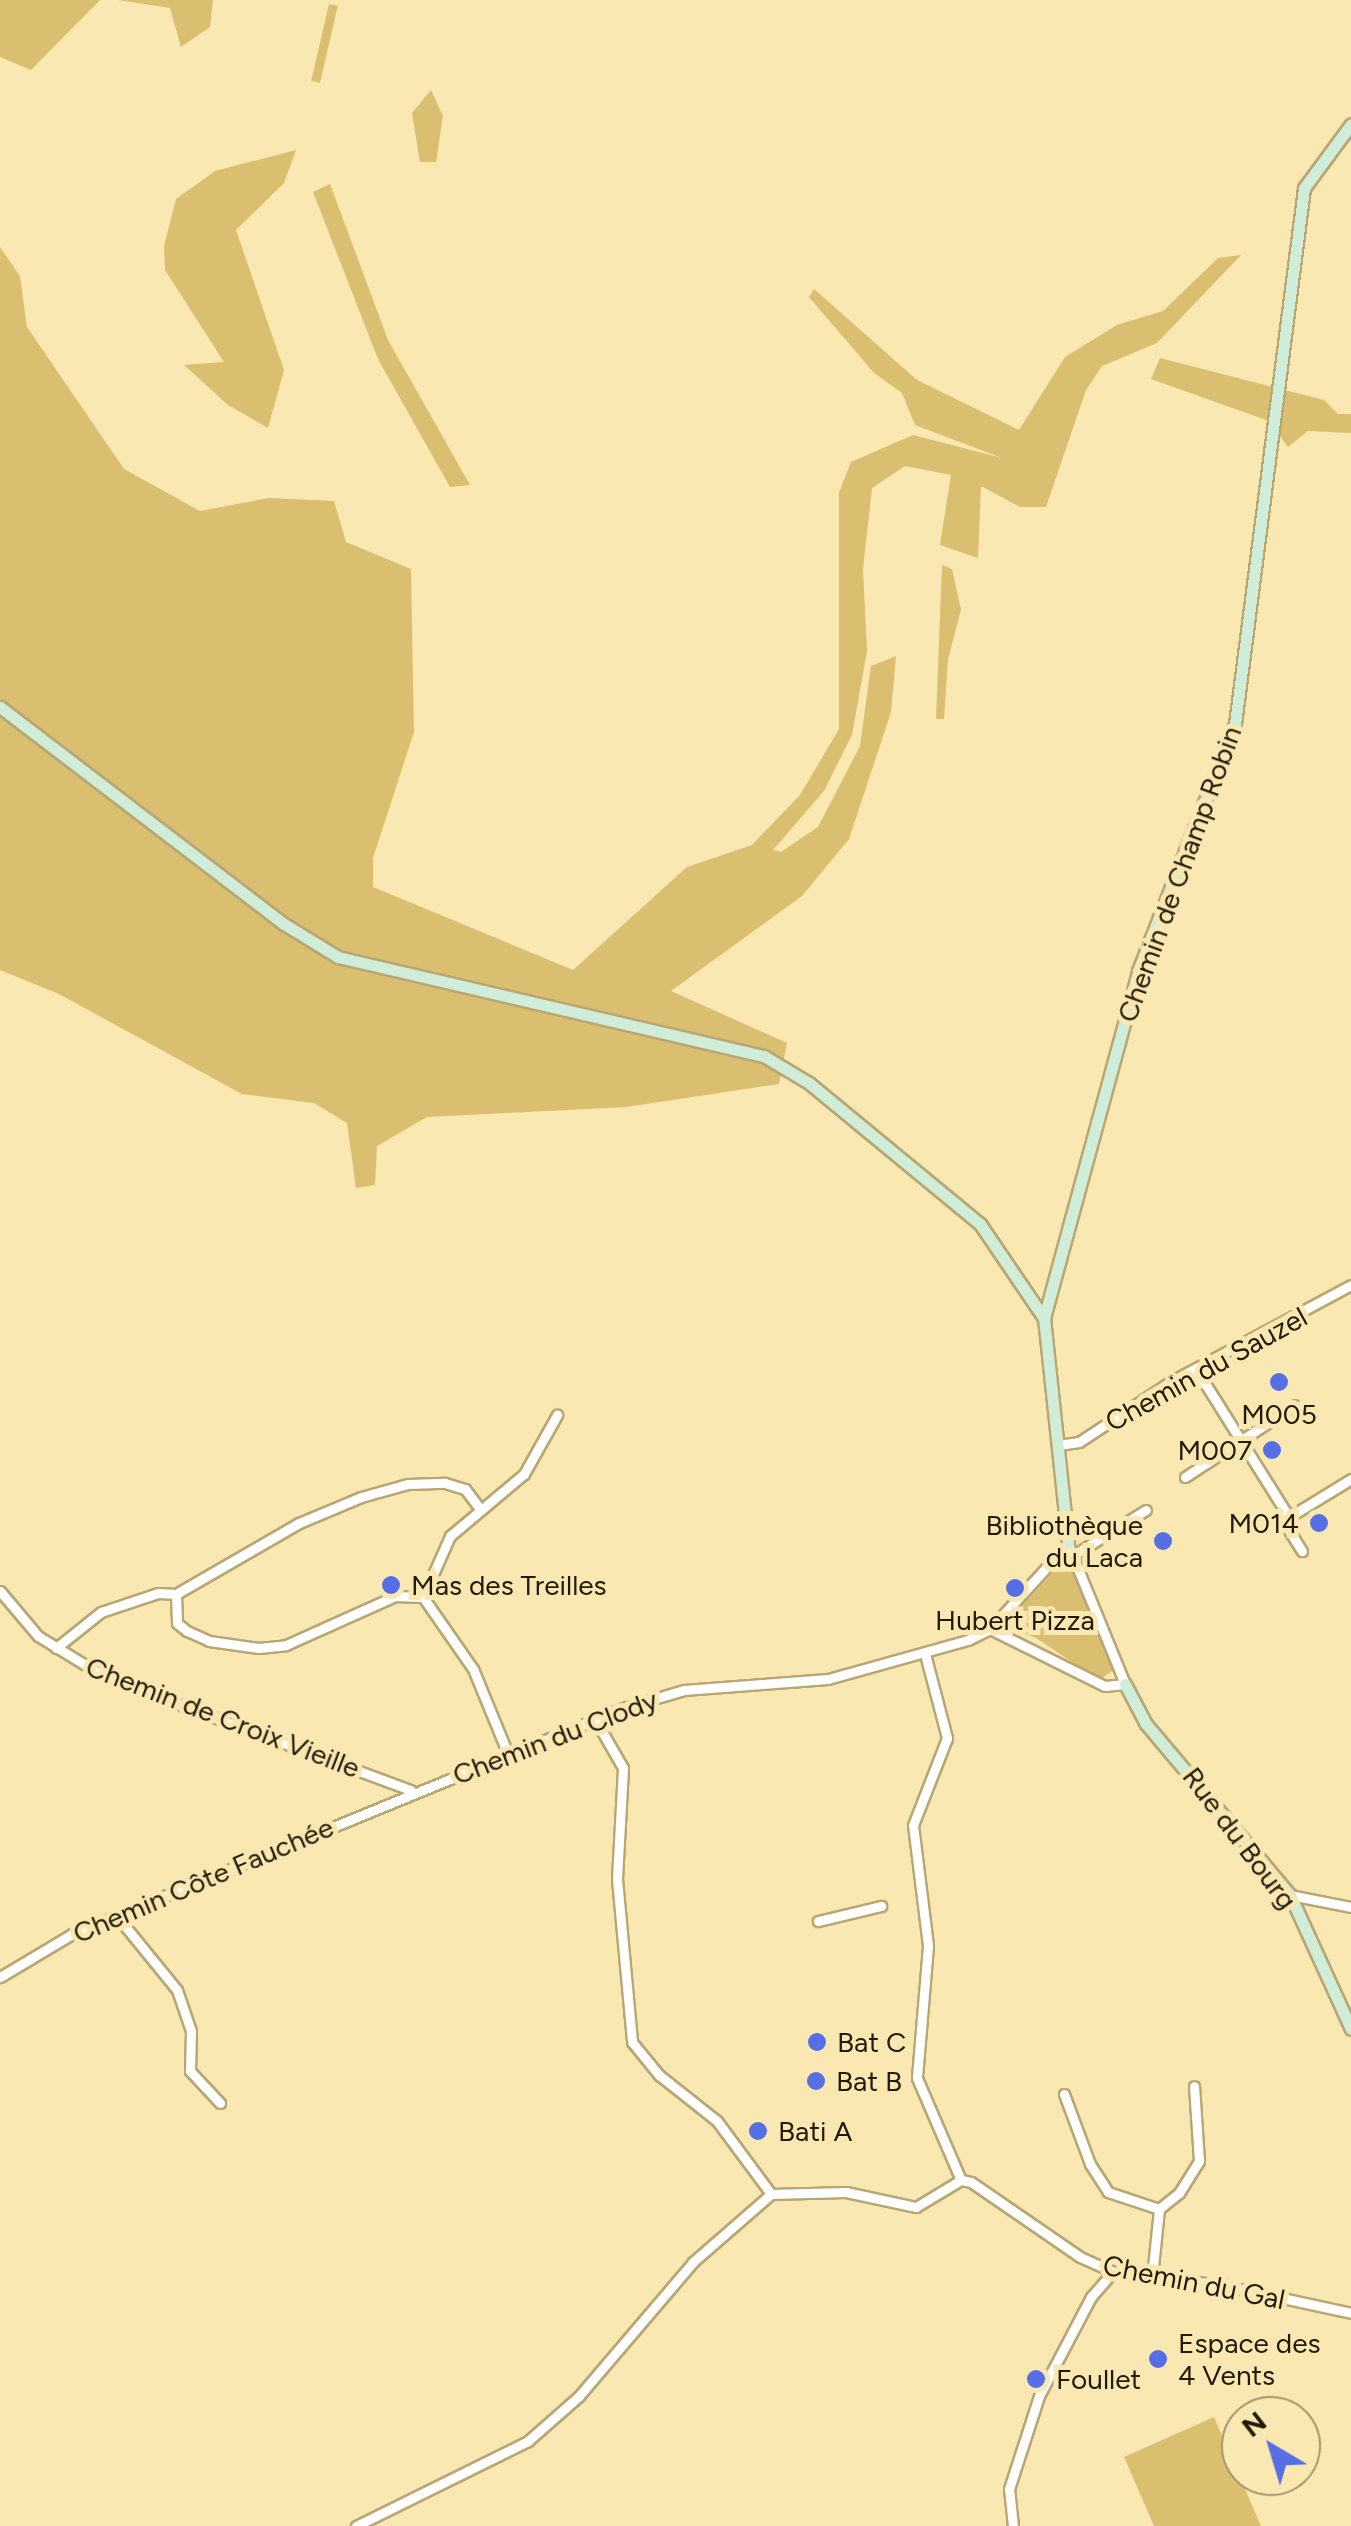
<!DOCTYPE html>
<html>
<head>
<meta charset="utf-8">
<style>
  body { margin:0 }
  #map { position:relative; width:1351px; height:2526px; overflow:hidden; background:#fae8b2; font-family:Figtree,sans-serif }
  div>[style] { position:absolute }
  .green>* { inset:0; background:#dabf70; transform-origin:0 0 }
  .roads { filter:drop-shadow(2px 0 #b8a673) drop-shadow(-2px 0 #b8a673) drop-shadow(0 2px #b8a673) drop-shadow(0 -2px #b8a673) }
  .street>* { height:9px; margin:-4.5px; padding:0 4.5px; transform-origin:4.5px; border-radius:4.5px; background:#fff }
  .secondary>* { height:11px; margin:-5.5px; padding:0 5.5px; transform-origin:5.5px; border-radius:5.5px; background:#cfedd8 }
  .dots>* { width:28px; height:28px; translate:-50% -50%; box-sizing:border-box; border:5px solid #fae8b2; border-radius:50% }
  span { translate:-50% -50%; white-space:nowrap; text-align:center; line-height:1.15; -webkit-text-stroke:10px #fae8b2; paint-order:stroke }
  .street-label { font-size:28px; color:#211a06 }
  .poi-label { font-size:28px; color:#211a06 }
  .right { translate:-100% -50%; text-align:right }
  .left { translate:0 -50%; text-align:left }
  .north { position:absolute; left:1221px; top:2396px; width:100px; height:100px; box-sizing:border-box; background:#fae8b2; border:2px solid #a3966d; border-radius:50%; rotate:322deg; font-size:28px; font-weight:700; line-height:40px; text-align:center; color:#211a06 }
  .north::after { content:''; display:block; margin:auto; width:35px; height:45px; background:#576fe5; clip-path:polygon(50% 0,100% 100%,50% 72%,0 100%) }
</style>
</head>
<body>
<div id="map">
  <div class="green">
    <div style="clip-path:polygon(0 0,100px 0,31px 70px,0 57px)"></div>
    <div style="clip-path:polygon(118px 0,213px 0,210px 27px,181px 47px,170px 8px)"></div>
    <div style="left:329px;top:4px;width:9px;height:79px;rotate:13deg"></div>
    <div style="clip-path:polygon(431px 90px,443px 116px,436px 162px,420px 162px,412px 113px)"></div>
    <div style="clip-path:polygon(296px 150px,284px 183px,236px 230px,284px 370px,268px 428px,228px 405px,184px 365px,224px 362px,165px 270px,164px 246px,176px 199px,215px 171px)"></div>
    <div style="clip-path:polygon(330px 184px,388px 340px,470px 485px,450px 487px,378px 359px,313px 192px)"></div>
    <div style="clip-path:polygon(0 247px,20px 276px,27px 327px,124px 469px,200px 511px,269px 498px,334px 501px,346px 542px,411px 569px,414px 732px,373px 858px,373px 887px,573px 970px,687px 867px,752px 845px,800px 795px,839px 729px,839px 492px,851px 462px,913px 435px,1002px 458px,915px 425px,902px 393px,874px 373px,809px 297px,814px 289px,917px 380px,1019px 430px,1065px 357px,1117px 325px,1163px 311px,1218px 258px,1241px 255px,1157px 343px,1102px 366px,1086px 390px,1046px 507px,1020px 507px,981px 486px,978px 558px,940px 545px,951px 475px,905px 466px,872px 488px,863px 569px,867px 651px,852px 735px,824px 791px,773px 850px,781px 852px,818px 827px,860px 746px,871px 666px,896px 656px,891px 712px,849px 839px,802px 896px,671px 991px,787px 1043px,779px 1084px,626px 1107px,427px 1117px,377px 1146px,375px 1185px,356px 1188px,347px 1123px,314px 1103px,242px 1094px,59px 994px,0 970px)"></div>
    <div style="clip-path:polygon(1160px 358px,1324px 400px,1338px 414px,1351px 414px,1351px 433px,1308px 431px,1288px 447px,1269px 421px,1151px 379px)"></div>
    <div style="clip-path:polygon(942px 565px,952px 569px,961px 610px,948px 659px,944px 719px,936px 719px)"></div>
    <div style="clip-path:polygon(1068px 1557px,1115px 1669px,1099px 1680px,1036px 1638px,1003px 1626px)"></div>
    <div style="clip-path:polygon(1214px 2417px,1261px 2526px,1154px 2526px,1124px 2457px)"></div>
  </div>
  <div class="roads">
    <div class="street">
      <div style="left:1196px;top:1369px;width:175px;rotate:57.9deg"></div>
      <div style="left:1289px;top:1517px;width:73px;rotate:-31.5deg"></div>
      <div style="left:1058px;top:1445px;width:21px;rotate:-8deg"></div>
      <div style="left:1079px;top:1442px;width:109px;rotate:-33.4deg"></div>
      <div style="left:1170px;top:1382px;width:205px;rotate:-28.2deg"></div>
      <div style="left:1185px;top:1477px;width:131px;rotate:-33.2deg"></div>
      <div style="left:1289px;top:1517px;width:8px;rotate:120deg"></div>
      <div style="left:1285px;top:1524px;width:32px;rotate:58deg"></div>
      <div style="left:1072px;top:1556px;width:87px;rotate:-31.9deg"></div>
      <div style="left:0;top:1591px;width:59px;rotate:49.8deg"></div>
      <div style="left:38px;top:1636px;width:79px;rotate:31.5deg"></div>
      <div style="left:105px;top:1677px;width:326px;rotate:20.3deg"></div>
      <div style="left:176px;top:1594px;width:29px;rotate:88deg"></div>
      <div style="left:177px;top:1623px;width:13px;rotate:39deg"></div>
      <div style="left:187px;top:1631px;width:24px;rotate:24deg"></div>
      <div style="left:209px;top:1641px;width:50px;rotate:8deg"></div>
      <div style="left:259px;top:1648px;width:27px;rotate:-6deg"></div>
      <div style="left:286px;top:1645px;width:120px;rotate:-24.2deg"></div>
      <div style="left:395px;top:1596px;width:28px;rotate:2deg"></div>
      <div style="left:990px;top:1629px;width:128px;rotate:26.4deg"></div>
      <div style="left:1105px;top:1686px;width:20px;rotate:-6deg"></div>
      <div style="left:1125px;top:1684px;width:151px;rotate:-112.2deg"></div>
      <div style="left:56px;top:1648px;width:58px;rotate:-38.7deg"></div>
      <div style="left:101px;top:1612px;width:60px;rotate:-18.4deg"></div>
      <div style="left:158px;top:1593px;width:18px;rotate:3deg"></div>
      <div style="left:176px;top:1594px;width:142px;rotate:-30deg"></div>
      <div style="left:299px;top:1523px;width:67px;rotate:-22.8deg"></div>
      <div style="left:361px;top:1497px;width:49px;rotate:-15.5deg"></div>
      <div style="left:408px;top:1484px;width:37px;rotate:-2deg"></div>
      <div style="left:445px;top:1483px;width:21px;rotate:17deg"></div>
      <div style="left:465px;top:1489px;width:26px;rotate:53deg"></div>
      <div style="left:925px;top:1654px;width:87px;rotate:75.3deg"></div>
      <div style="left:947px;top:1738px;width:93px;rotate:111.3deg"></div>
      <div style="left:913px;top:1825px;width:122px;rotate:82.9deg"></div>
      <div style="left:928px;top:1946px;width:132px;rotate:94.8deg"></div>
      <div style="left:917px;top:2078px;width:111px;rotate:66.7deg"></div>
      <div style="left:596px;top:1721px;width:54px;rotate:60.1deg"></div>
      <div style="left:623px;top:1768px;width:111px;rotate:93.1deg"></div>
      <div style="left:617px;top:1879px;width:164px;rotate:84.7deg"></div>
      <div style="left:632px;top:2042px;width:43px;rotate:50.7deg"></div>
      <div style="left:659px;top:2075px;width:74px;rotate:38.4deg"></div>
      <div style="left:717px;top:2121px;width:91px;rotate:53.5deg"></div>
      <div style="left:510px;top:1759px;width:97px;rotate:-112.3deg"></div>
      <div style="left:473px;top:1669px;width:88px;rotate:-124.8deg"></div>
      <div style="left:423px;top:1597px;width:67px;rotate:-66.1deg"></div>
      <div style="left:450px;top:1536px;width:97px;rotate:-40deg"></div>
      <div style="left:524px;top:1474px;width:68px;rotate:-60.8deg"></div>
      <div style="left:1290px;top:1895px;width:62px;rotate:11.1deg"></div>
      <div style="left:116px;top:1915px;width:97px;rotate:50.9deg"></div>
      <div style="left:177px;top:1990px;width:43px;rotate:71.1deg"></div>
      <div style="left:191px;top:2031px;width:40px;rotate:91.4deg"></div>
      <div style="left:190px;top:2071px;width:44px;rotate:46.8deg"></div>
      <div style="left:818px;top:1921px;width:65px;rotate:-13.4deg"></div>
      <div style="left:0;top:1977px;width:84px;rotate:-30.8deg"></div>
      <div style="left:72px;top:1934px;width:596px;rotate:-22.3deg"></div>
      <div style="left:623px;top:1708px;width:64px;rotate:-16.4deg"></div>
      <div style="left:684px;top:1690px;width:144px;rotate:-4.4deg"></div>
      <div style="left:828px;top:1679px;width:145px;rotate:-15.6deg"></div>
      <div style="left:968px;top:1640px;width:25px;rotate:-27deg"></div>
      <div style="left:990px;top:1629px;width:115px;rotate:-47.5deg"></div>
      <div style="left:1064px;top:2094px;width:75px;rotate:69.6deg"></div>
      <div style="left:1090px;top:2164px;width:33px;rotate:57deg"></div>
      <div style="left:1108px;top:2192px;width:54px;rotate:18.4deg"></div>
      <div style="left:771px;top:2194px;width:75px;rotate:-1.5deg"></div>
      <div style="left:846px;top:2192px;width:72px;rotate:12.1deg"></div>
      <div style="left:916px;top:2207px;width:52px;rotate:-31deg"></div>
      <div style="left:961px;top:2180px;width:10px;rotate:11deg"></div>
      <div style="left:971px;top:2182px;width:132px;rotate:34.5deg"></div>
      <div style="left:1080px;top:2257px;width:36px;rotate:24deg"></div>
      <div style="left:1113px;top:2272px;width:110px;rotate:6.8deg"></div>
      <div style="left:1222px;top:2285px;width:132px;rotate:12.2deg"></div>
      <div style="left:1152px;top:2277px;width:68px;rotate:-84.1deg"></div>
      <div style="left:1159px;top:2209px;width:26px;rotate:-39deg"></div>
      <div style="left:1179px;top:2193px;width:38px;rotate:-58deg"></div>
      <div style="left:1199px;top:2161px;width:75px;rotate:-93.8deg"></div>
      <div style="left:356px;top:2526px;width:192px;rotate:-26.3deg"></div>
      <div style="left:528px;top:2441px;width:68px;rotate:-41.4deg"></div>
      <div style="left:579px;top:2396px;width:176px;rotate:-49.6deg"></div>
      <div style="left:693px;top:2262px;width:103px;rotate:-41.1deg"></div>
      <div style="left:1013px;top:2526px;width:37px;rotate:-96deg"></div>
      <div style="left:1009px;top:2489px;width:98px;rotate:-72.1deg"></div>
      <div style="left:1039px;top:2396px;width:112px;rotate:-62.3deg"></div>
      <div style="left:1091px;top:2297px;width:33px;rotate:-49deg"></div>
    </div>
    <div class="secondary">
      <div style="left:0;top:707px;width:357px;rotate:37.4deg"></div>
      <div style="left:284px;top:924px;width:63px;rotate:31.4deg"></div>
      <div style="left:338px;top:957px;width:437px;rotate:13.1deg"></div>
      <div style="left:764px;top:1056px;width:52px;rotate:31deg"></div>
      <div style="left:809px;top:1083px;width:222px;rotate:39.5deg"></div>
      <div style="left:980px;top:1224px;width:114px;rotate:55.8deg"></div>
      <div style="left:1044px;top:1318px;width:227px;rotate:83.9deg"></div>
      <div style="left:1044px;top:1318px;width:360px;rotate:-74.8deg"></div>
      <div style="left:1138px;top:971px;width:265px;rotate:-68.6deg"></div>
      <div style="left:1235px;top:724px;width:540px;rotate:-82.66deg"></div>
      <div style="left:1304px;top:188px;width:79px;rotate:-53.7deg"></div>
      <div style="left:1125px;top:1684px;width:45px;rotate:62.3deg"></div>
      <div style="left:1146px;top:1724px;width:224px;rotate:49.9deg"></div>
      <div style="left:1290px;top:1895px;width:147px;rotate:65.5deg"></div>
    </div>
  </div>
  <div class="dots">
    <div style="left:1279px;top:1382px;background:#576fe5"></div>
    <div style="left:1272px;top:1450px;background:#576fe5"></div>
    <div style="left:1319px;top:1523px;background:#576fe5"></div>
    <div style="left:1163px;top:1541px;background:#576fe5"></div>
    <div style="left:391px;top:1585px;background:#576fe5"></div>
    <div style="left:1015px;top:1588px;background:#576fe5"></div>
    <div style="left:817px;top:2042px;background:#576fe5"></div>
    <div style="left:816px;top:2081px;background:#576fe5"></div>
    <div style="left:758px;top:2131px;background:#576fe5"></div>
    <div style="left:1158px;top:2359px;background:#576fe5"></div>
    <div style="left:1036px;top:2379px;background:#576fe5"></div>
  </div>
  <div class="street-label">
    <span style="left:1179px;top:874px;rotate:-70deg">Chemin de Champ Robin</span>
    <span style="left:1206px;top:1369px;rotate:-29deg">Chemin du Sauzel</span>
    <span style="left:223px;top:1717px;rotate:21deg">Chemin de Croix Vieille</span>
    <span style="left:555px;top:1737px;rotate:-21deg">Chemin du Clody</span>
    <span style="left:1240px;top:1838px;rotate:53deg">Rue du Bourg</span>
    <span style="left:203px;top:1880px;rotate:-23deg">Chemin Côte Fauchée</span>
    <span style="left:1194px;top:2282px;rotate:11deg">Chemin du Gal</span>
  </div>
  <div class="poi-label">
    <span style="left:1279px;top:1414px">M005</span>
    <span class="right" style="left:1252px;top:1450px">M007</span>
    <span class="right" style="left:1299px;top:1523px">M014</span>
    <span class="right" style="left:1143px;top:1541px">Bibliothèque<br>du Laca</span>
    <span class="left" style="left:411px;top:1585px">Mas des Treilles</span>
    <span style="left:1015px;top:1620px">Hubert Pizza</span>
    <span class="left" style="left:837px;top:2042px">Bat C</span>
    <span class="left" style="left:836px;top:2081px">Bat B</span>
    <span class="left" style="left:778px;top:2131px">Bati A</span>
    <span class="left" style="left:1178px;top:2359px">Espace des<br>4 Vents</span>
    <span class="left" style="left:1056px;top:2379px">Foullet</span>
  </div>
  <div class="north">N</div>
</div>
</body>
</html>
